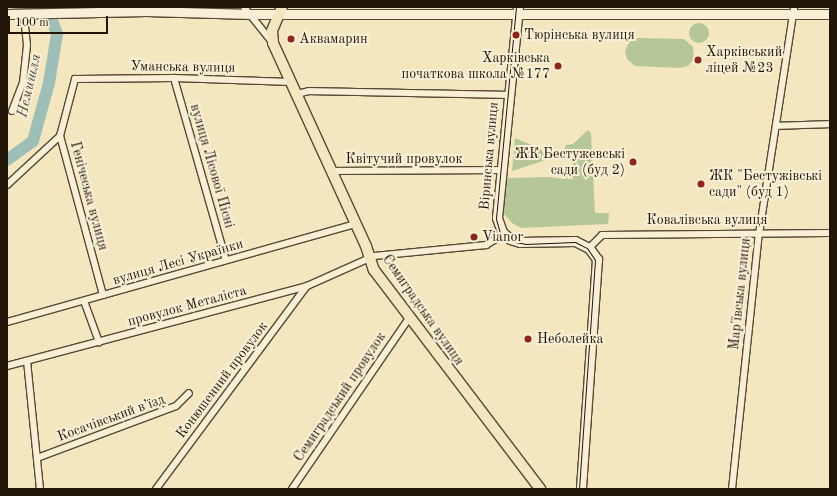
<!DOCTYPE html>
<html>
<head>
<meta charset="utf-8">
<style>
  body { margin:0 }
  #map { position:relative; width:837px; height:496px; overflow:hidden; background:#f4e7c0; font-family:"Old Standard TT",serif }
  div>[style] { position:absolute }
  .green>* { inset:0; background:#b5c797 }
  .round { border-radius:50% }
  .river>* { height:12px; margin:-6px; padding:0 6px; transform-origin:6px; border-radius:6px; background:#9dbfb8 }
  .roads { filter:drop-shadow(1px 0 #554a35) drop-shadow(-1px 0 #554a35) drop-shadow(0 1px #554a35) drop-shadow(0 -1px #554a35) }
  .street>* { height:6px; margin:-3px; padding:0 3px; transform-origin:3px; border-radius:3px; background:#f8efd6 }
  .secondary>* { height:9px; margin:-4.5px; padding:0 4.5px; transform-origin:4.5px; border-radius:4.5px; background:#f8efd6 }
  .primary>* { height:10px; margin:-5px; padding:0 5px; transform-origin:5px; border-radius:5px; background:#f4e7c0 }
  .tram>* { height:1px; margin:-0.5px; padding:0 0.5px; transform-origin:0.5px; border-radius:0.5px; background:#201507 }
  .dots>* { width:11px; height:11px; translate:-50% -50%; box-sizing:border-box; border:2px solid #f8efd6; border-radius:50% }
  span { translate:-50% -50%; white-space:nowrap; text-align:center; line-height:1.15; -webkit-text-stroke:4px #f8efd6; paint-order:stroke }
  .poi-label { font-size:14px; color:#201507 }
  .left { translate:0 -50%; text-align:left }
  .right { translate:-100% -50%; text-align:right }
  .street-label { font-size:14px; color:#201507 }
  .water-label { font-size:15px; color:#4c5045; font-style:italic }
  .frame { position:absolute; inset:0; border:8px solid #201507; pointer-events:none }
  .scale { position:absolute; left:8px; top:16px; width:100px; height:18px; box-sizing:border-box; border:2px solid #201507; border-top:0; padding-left:5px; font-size:12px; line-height:14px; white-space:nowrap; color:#201507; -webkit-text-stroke:3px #f8efd6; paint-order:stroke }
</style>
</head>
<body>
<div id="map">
  <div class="green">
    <div class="round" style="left:689px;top:23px;width:20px;height:20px"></div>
    <div style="clip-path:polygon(637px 38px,684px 39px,693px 47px,694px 59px,688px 66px,680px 68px,635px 66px,627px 59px,625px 51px,629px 42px)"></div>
    <div style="clip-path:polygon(588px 130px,591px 133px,595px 213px,609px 213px,608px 224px,521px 228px,512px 223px,504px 214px,503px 207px,505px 178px,550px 177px,564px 179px,569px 177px,573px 168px,573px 156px,564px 151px,566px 145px,573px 144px)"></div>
    <div style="clip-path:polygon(515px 138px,541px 149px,544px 154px,543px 161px,512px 171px)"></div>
  </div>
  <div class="river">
    <div style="left:7px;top:160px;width:32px;rotate:-36deg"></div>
    <div style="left:33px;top:141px;width:60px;rotate:-74.6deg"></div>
    <div style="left:49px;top:83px;width:50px;rotate:-80.7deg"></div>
    <div style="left:57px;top:34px;width:29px;rotate:-110deg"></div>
  </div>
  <div class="roads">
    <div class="street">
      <div style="left:244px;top:7px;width:45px;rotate:51.3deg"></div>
      <div style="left:174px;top:78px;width:189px;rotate:74.1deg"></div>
      <div style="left:297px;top:94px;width:12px;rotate:-14deg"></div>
      <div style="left:309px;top:91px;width:200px;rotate:1.1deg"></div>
      <div style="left:12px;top:111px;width:30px;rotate:-69deg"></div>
      <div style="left:23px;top:83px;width:38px;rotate:-84deg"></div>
      <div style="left:27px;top:45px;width:31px;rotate:-96deg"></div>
      <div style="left:776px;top:126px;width:54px;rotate:-2.1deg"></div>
      <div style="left:331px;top:171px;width:170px;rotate:-0.3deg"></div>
      <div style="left:7px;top:185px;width:72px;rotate:-42.8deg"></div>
      <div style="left:589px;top:248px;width:18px;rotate:-45deg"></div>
      <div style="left:602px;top:235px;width:228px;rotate:-0.5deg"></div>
      <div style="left:103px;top:295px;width:165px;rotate:-105.1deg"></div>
      <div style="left:60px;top:136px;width:59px;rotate:-75.3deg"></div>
      <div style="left:75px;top:79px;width:99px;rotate:-0.6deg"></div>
      <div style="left:174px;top:78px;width:118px;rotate:1.9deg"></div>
      <div style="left:84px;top:301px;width:44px;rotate:69.9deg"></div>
      <div style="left:7px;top:322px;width:362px;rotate:-15.7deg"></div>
      <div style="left:27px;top:361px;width:129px;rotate:84.2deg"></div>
      <div style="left:7px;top:366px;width:310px;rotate:-14.9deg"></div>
      <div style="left:307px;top:286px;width:73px;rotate:-24.1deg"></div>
      <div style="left:374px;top:256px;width:113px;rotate:-5.6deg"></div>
      <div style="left:486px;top:245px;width:21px;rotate:-31deg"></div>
      <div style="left:37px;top:458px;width:148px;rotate:-20.5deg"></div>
      <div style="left:176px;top:406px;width:18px;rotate:-45deg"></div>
      <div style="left:156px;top:489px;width:253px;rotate:-53.4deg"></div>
      <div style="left:292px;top:489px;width:207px;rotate:-55.6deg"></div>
      <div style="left:732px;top:489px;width:256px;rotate:-84deg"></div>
      <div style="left:759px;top:234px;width:230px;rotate:-81.2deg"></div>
    </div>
    <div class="secondary">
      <div style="left:518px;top:7px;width:212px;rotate:95.7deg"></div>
      <div style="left:497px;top:218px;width:15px;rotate:70deg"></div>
      <div style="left:502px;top:232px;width:11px;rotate:41deg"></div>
      <div style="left:510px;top:239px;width:10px;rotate:17deg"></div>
      <div style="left:520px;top:242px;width:55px;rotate:-1deg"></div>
      <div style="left:575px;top:241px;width:16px;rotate:27deg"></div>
      <div style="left:589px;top:248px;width:14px;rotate:54deg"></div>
      <div style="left:597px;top:259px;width:231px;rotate:94deg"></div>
      <div style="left:7px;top:14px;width:139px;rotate:-1.2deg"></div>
      <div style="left:146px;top:11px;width:105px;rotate:1.6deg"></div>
      <div style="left:251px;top:14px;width:579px"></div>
    </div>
    <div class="primary">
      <div style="left:282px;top:7px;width:26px;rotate:113deg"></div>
      <div style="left:272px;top:31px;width:12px;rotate:85deg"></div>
      <div style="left:273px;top:43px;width:223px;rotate:65.4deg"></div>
      <div style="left:366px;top:246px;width:25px;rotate:72deg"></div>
      <div style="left:374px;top:270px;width:275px;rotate:52.8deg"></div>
    </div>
  </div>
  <div class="tram">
    <div style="left:516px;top:7px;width:213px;rotate:95.4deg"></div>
    <div style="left:496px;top:219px;width:15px;rotate:74deg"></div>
    <div style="left:500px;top:233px;width:13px;rotate:39deg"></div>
    <div style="left:510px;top:241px;width:15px;rotate:11deg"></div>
    <div style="left:525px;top:244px;width:50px;rotate:-2.3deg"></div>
    <div style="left:575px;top:242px;width:13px;rotate:27deg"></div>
    <div style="left:587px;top:248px;width:14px;rotate:56deg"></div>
    <div style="left:595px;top:260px;width:230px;rotate:94deg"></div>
  </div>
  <div class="dots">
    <div style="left:516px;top:35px;background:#8f2418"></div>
    <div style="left:291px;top:39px;background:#8f2418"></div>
    <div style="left:698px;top:60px;background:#8f2418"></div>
    <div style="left:558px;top:66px;background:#8f2418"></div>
    <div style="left:633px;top:162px;background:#8f2418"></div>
    <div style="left:701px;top:184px;background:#8f2418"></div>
    <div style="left:474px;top:237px;background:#8f2418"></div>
    <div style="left:528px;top:339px;background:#8f2418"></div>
  </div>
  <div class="poi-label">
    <span class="left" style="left:524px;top:35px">Тюрінська вулиця</span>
    <span class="left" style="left:299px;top:39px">Аквамарин</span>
    <span class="left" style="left:706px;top:60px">Харківський<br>ліцей №23</span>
    <span class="right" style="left:550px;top:66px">Харківська<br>початкова школа №177</span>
    <span class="right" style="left:625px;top:162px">ЖК Бестужевські<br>сади (буд 2)</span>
    <span class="left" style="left:709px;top:184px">ЖК "Бестужівські<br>сади" (буд 1)</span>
    <span class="left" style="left:482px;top:237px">Vianor</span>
    <span class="left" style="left:537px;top:339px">Неболейка</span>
  </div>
  <div class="street-label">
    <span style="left:183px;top:67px;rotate:1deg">Уманська вулиця</span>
    <span style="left:489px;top:156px;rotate:-85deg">Віринська вулиця</span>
    <span style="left:404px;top:159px">Квітучий провулок</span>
    <span style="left:212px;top:166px;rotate:74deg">вулиця Лісової Пісні</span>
    <span style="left:89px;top:196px;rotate:75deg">Генічеська вулиця</span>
    <span style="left:707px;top:220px">Ковалівська вулиця</span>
    <span style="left:178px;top:262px;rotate:-16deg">вулиця Лесі Українки</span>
    <span style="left:740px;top:294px;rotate:-84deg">Мар'ївська вулиця</span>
    <span style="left:187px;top:306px;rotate:-15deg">провулок Металіста</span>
    <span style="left:423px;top:310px;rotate:55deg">Семиградська вулиця</span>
    <span style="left:222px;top:380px;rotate:-53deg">Конюшенний провулок</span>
    <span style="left:340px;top:397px;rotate:-56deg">Семиградський провулок</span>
    <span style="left:111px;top:418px;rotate:-20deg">Косачівський в’їзд</span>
  </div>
  <div class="water-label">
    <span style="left:30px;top:86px;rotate:-77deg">Немишля</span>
  </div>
  <div class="frame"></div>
  <div class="scale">100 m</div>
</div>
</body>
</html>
